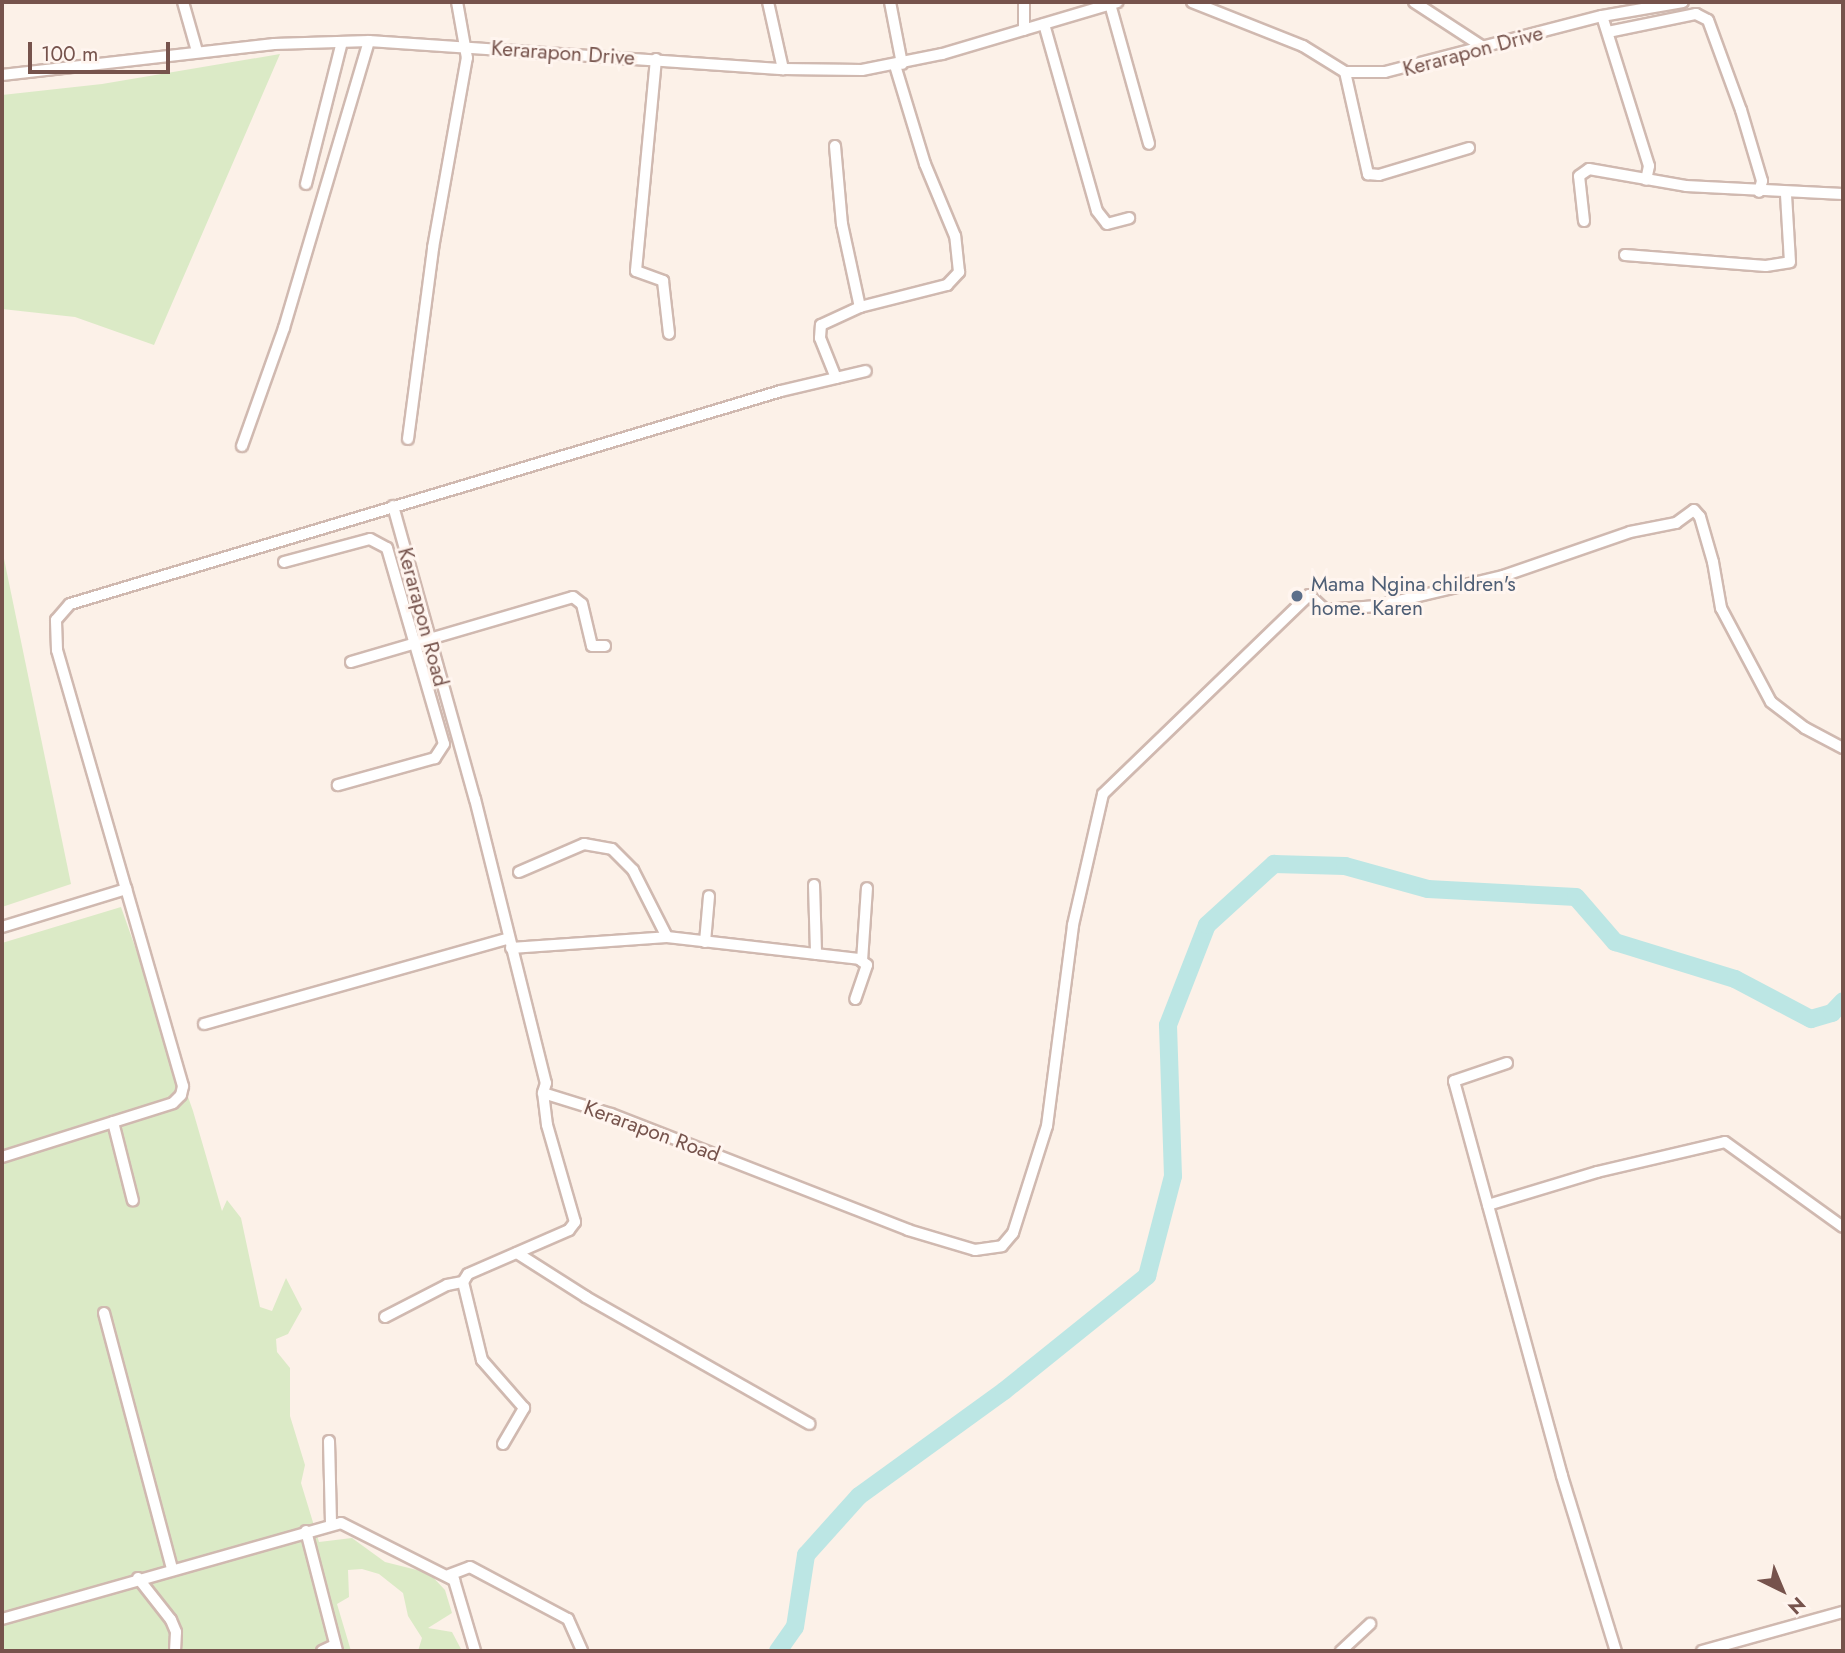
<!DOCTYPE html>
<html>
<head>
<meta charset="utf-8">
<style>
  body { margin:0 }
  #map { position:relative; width:1845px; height:1653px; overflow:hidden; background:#fcf1e8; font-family:Jost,sans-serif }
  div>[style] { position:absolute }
  .green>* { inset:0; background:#dbeac6 }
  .river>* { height:18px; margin:-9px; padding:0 9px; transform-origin:9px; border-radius:9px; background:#bce6e4 }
  .roads { filter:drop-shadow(2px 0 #d0b9b0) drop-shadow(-2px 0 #d0b9b0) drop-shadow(0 2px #d0b9b0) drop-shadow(0 -2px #d0b9b0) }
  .minor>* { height:10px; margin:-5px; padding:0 5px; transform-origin:5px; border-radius:5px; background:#fff }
  .dots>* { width:19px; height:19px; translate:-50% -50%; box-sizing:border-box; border:4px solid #fff5ef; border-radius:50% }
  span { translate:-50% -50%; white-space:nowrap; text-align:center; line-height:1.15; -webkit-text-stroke:6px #fff5ef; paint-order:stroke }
  .street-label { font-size:21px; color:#76534c }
  .service-label { font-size:21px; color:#4e5e75 }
  .left { translate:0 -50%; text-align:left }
  .frame { position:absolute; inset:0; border:4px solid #76534c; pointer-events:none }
  .north { position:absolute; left:1747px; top:1555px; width:70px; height:70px; -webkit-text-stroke:5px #fff5ef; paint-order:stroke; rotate:137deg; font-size:19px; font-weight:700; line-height:28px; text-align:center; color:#76534c }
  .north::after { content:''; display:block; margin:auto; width:24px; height:32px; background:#76534c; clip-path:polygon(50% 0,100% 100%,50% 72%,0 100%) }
  .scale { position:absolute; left:28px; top:42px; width:142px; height:32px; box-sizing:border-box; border:4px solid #76534c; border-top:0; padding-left:9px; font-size:21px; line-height:24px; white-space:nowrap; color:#76534c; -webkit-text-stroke:5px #fff5ef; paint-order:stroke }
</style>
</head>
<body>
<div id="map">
  <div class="green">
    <div style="clip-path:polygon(280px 54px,154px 345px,75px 317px,2px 309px,2px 95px,102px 84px)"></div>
    <div style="clip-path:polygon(2px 549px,71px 884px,2px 907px)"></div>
    <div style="clip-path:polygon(121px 907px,193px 1111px,222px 1211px,227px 1200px,241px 1218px,260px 1307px,272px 1311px,286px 1278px,302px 1309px,288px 1334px,276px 1339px,277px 1352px,290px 1368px,290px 1416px,305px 1465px,301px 1483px,319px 1542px,352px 1538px,385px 1562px,429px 1573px,445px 1590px,452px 1613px,428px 1628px,452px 1632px,462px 1651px,418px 1651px,422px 1638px,408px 1616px,403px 1593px,379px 1574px,362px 1569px,348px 1570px,349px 1597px,337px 1604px,351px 1651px,2px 1651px,2px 943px)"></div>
  </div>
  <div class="river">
    <div style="left:778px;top:1651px;width:29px;rotate:-55deg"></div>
    <div style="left:795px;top:1627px;width:73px;rotate:-81.3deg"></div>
    <div style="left:806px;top:1555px;width:79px;rotate:-48.1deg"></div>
    <div style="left:859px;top:1496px;width:179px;rotate:-35.9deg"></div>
    <div style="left:1004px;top:1391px;width:184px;rotate:-38.8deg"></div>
    <div style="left:1147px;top:1276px;width:103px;rotate:-75.4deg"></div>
    <div style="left:1173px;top:1176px;width:151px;rotate:-91.9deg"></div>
    <div style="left:1168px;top:1025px;width:107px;rotate:-68.7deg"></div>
    <div style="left:1207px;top:925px;width:91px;rotate:-42.3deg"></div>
    <div style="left:1274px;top:864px;width:71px;rotate:1.6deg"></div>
    <div style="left:1345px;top:866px;width:86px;rotate:15.5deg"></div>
    <div style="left:1428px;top:889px;width:148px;rotate:3.1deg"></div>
    <div style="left:1576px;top:897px;width:60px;rotate:49.1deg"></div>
    <div style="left:1615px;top:942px;width:126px;rotate:17.1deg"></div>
    <div style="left:1735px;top:979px;width:86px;rotate:27.8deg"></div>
    <div style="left:1811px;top:1019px;width:22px;rotate:-16deg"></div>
    <div style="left:1832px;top:1013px;width:16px;rotate:-47deg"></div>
  </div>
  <div class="roads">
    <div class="minor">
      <div style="left:183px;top:2px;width:51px;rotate:74.1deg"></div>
      <div style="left:768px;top:2px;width:69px;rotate:77.4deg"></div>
      <div style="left:890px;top:2px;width:63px;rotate:79deg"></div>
      <div style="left:1024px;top:2px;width:28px;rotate:90deg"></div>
      <div style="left:1192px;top:2px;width:119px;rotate:21.6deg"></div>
      <div style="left:1303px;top:46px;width:49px;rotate:31.8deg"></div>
      <div style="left:1345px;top:72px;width:40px"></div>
      <div style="left:1385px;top:72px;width:224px;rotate:-14.5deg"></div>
      <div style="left:1602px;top:16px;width:82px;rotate:-9.8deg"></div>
      <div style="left:1414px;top:2px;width:86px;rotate:33.1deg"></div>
      <div style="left:1110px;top:4px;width:145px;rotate:74.4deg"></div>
      <div style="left:1602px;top:16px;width:157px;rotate:72.6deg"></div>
      <div style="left:1649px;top:166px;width:14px;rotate:102deg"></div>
      <div style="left:1044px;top:24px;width:194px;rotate:74.2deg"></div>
      <div style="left:1097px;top:211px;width:16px;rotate:52deg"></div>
      <div style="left:1107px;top:224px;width:23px;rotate:-15deg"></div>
      <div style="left:1608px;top:32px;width:90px;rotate:-11.6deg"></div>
      <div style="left:1696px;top:14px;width:13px;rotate:27deg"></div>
      <div style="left:1708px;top:20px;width:96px;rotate:69.9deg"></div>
      <div style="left:1741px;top:110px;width:74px;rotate:73.5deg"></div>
      <div style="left:1762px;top:181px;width:11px;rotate:105deg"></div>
      <div style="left:656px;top:59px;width:213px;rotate:95.4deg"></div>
      <div style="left:636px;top:271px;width:29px;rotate:20deg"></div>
      <div style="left:663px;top:281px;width:53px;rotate:83.5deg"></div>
      <div style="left:1345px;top:72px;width:105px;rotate:77.3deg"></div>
      <div style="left:1368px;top:174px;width:11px;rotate:5deg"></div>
      <div style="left:1379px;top:175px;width:94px;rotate:-16.7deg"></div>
      <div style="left:2px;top:75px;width:274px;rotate:-6.5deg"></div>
      <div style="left:274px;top:44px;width:95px;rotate:-1.8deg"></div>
      <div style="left:369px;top:41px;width:415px;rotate:3.9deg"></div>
      <div style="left:783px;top:69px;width:79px;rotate:0.7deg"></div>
      <div style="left:862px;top:70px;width:82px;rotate:-11.3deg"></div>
      <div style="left:942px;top:54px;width:183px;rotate:-16.5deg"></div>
      <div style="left:835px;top:146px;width:78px;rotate:84.9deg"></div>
      <div style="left:842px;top:224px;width:85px;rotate:77.8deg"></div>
      <div style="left:306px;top:184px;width:146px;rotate:-75.8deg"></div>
      <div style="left:1584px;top:221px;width:45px;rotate:-96.3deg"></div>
      <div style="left:1579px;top:176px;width:12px;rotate:-35deg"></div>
      <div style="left:1589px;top:169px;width:98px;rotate:9.9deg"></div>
      <div style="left:1686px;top:186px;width:157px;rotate:2.9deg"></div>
      <div style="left:1625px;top:255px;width:141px;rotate:4.5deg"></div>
      <div style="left:1766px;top:266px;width:24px;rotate:-9deg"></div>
      <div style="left:1790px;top:262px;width:68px;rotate:-93.4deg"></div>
      <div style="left:836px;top:378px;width:43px;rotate:-111.8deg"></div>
      <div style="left:820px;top:338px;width:13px;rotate:-86deg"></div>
      <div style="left:821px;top:325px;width:43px;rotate:-24.8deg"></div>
      <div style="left:860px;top:307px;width:90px;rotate:-14.2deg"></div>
      <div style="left:947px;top:285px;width:18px;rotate:-47deg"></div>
      <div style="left:959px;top:272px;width:36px;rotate:-96deg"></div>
      <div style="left:955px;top:236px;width:78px;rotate:-112.6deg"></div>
      <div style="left:925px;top:164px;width:103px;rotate:-106.9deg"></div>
      <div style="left:408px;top:439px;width:193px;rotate:-82.5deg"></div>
      <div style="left:433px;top:248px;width:193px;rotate:-79.9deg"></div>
      <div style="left:467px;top:58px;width:57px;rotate:-100.1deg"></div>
      <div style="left:242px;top:446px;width:125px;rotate:-70.4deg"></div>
      <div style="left:284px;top:328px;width:299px;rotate:-73.5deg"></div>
      <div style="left:393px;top:506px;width:304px;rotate:74.4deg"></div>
      <div style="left:475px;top:799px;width:293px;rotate:76deg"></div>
      <div style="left:546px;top:1083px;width:10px;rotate:107deg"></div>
      <div style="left:543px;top:1093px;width:71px;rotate:17.2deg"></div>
      <div style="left:611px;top:1114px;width:319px;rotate:21.3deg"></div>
      <div style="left:908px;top:1230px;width:70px;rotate:16.6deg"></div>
      <div style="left:975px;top:1250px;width:27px;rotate:-8deg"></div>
      <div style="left:1002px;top:1246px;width:17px;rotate:-50deg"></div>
      <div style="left:1013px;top:1233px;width:112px;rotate:-72.4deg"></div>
      <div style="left:1047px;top:1126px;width:203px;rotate:-82.6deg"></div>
      <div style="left:1073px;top:925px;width:134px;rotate:-77.1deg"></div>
      <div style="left:1103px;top:794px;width:286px;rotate:-44deg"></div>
      <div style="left:1309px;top:595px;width:22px;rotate:43deg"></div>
      <div style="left:1325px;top:610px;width:52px;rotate:-4.4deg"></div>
      <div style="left:1377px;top:606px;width:130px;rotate:-13.4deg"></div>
      <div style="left:1503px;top:576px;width:134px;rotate:-19.1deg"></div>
      <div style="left:1630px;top:532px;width:47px;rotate:-11.1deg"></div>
      <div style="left:1676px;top:523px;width:22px;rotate:-36deg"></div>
      <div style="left:1694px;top:510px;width:9px;rotate:49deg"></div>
      <div style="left:1700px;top:517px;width:47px;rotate:73.9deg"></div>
      <div style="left:1713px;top:562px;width:47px;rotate:80.1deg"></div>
      <div style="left:1721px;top:608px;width:106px;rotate:62deg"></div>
      <div style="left:1771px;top:702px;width:43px;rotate:37.4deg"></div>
      <div style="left:1805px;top:728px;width:43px;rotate:27.8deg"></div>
      <div style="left:284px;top:562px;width:89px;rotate:-15deg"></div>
      <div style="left:370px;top:539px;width:19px;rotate:28deg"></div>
      <div style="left:387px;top:548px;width:204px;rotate:73.8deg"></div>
      <div style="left:444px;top:744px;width:17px;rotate:123deg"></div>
      <div style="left:435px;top:758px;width:101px;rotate:164.4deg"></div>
      <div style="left:351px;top:662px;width:231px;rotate:-16.3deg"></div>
      <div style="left:573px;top:597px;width:11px;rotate:38deg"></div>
      <div style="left:582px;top:604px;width:43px;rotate:76.6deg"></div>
      <div style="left:592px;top:646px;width:13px"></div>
      <div style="left:519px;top:872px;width:71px;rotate:-23.3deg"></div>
      <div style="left:584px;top:844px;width:28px;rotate:10deg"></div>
      <div style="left:612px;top:849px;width:30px;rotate:45deg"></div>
      <div style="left:633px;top:870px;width:75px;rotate:63.1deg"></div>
      <div style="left:814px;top:885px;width:69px;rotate:88.3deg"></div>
      <div style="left:2px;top:927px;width:130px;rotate:-17deg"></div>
      <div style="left:126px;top:889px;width:249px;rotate:-106.1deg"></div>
      <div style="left:57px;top:650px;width:30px;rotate:-92deg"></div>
      <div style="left:56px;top:620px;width:21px;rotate:-49deg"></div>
      <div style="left:70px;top:604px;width:742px;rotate:-16.68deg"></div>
      <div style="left:781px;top:391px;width:87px;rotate:-13.2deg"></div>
      <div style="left:705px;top:942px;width:46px;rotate:-85deg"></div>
      <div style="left:511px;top:948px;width:156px;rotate:-4deg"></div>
      <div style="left:667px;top:937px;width:193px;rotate:6.5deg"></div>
      <div style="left:859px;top:959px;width:10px;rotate:37deg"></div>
      <div style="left:867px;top:965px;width:36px;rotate:109deg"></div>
      <div style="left:862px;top:961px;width:73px;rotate:-86.1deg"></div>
      <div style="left:204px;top:1024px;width:315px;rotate:-15.7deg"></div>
      <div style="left:1507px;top:1063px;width:56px;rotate:161.2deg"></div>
      <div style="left:1454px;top:1081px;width:409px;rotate:74.7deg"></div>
      <div style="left:1562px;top:1476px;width:183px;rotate:72.9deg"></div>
      <div style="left:113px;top:1122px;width:81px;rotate:75.8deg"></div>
      <div style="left:2px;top:1157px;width:179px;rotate:-17.5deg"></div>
      <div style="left:173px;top:1103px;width:11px;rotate:-45deg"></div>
      <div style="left:181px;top:1095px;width:9px;rotate:-77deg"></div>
      <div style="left:183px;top:1086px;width:205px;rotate:-106.1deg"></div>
      <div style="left:1488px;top:1205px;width:114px;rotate:-16.8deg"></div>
      <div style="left:1597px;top:1172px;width:131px;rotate:-13.2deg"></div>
      <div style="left:1725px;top:1142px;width:145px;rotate:35.8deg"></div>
      <div style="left:517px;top:1253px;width:82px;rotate:32.5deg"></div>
      <div style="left:586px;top:1297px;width:257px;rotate:29.6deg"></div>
      <div style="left:104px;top:1313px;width:264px;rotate:75.1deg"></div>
      <div style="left:385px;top:1317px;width:70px;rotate:-27.3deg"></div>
      <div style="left:447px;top:1285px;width:16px;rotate:-11deg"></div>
      <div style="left:329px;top:1441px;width:83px;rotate:88.6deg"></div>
      <div style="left:503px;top:1444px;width:42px;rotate:-59.7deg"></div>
      <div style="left:524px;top:1408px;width:64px;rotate:-131.2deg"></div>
      <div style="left:482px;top:1360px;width:80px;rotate:-103.7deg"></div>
      <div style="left:463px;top:1282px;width:9px;rotate:-58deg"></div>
      <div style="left:468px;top:1274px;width:110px;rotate:-23.5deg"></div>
      <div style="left:569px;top:1230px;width:10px;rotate:-53deg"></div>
      <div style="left:575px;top:1222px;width:101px;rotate:-106.1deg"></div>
      <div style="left:547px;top:1125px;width:32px;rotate:-97deg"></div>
      <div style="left:306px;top:1531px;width:124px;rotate:75.5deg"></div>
      <div style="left:449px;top:1575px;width:22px;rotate:-21deg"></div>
      <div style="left:470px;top:1567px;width:111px;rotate:28deg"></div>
      <div style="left:568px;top:1619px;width:35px;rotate:66deg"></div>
      <div style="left:138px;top:1578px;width:53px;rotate:51.8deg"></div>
      <div style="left:171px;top:1620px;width:13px;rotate:67deg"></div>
      <div style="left:176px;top:1632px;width:19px;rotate:93deg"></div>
      <div style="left:2px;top:1619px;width:352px;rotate:-15.8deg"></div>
      <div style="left:341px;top:1523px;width:127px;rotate:26.8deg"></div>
      <div style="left:454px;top:1580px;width:74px;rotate:73.5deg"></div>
      <div style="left:322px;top:1651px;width:14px;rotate:-25deg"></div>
      <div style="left:1341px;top:1651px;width:40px;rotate:-43deg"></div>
      <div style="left:1702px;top:1651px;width:146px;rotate:-15.5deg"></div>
    </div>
  </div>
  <div class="dots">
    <div style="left:1297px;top:596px;background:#5c6f8a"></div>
  </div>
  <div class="street-label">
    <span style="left:1473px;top:51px;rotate:-15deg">Kerarapon Drive</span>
    <span style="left:563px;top:53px;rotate:4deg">Kerarapon Drive</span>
    <span style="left:423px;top:617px;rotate:75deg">Kerarapon Road</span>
    <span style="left:652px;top:1131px;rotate:20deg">Kerarapon Road</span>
  </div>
  <div class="service-label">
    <span class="left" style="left:1311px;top:596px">Mama Ngina children's<br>home. Karen</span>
  </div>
  <div class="frame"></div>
  <div class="north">N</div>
  <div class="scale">100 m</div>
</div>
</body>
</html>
